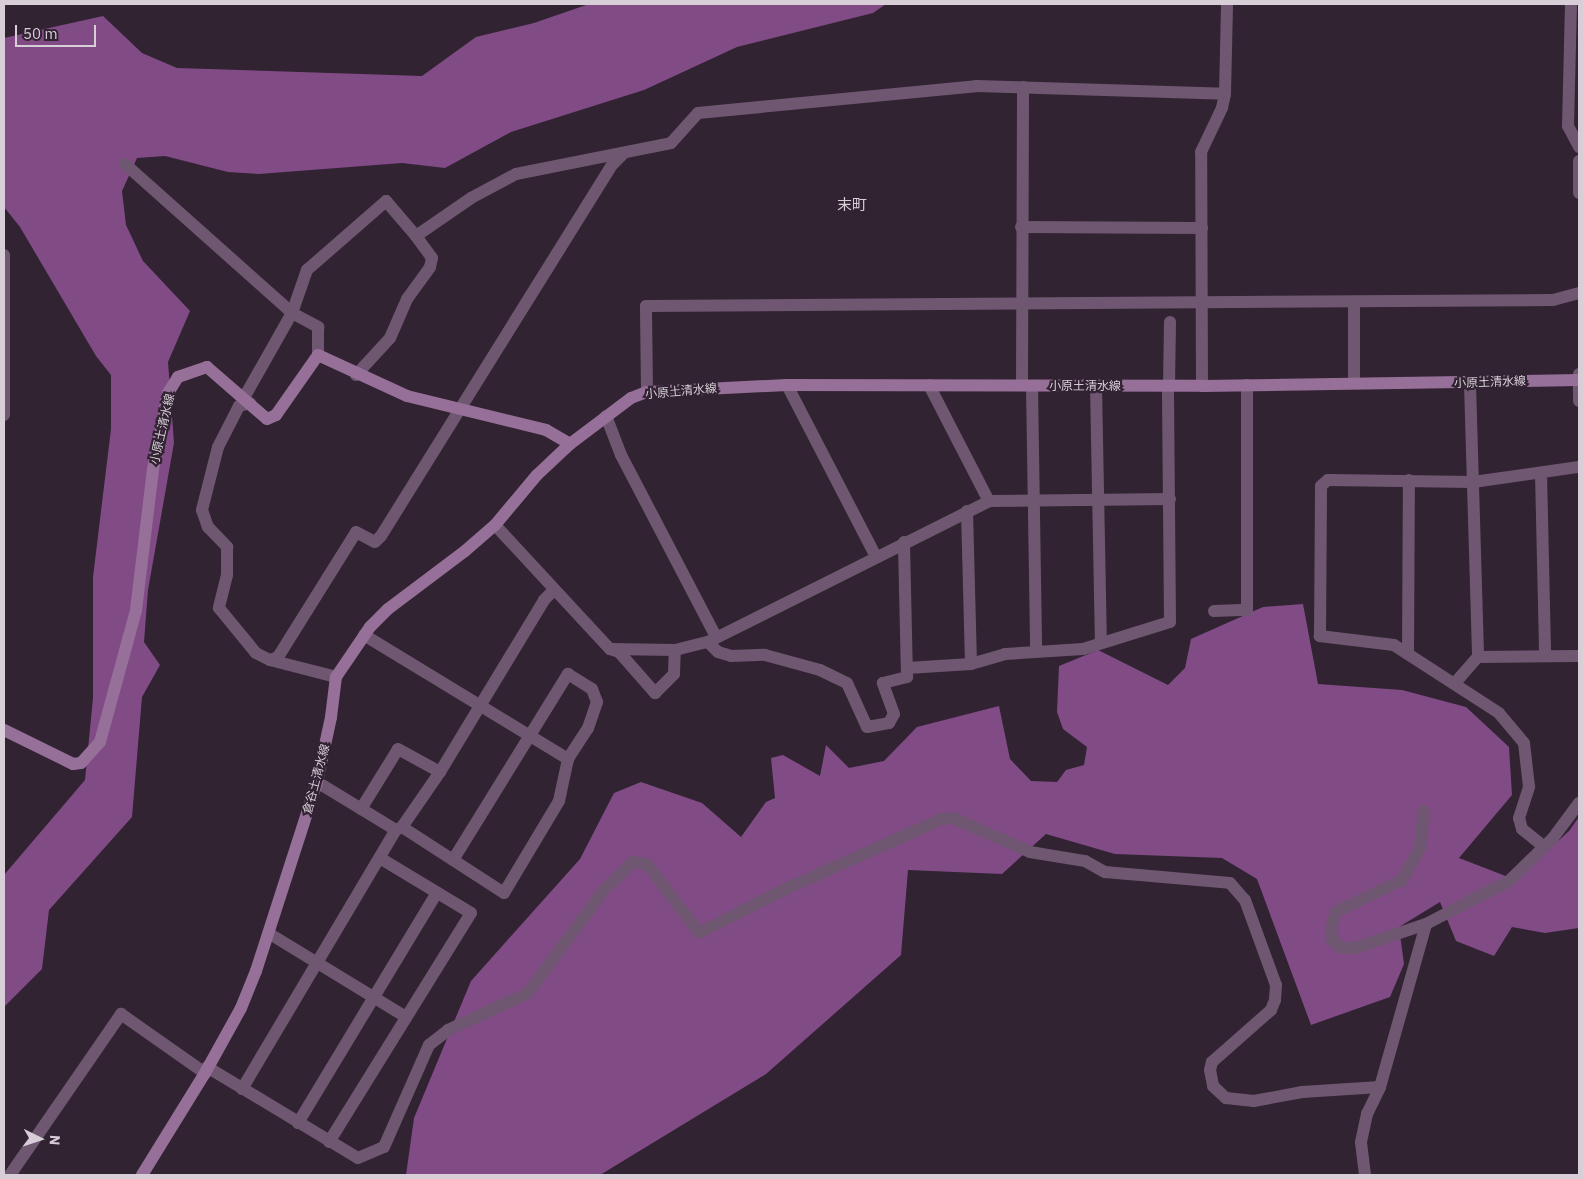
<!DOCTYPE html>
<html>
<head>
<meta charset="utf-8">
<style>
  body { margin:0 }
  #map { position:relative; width:1583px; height:1179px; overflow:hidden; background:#312332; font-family:"IBM Plex Sans","Noto Sans JP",sans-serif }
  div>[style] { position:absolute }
  .forest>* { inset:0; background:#814b86 }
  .minor>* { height:12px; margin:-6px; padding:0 6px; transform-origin:6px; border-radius:6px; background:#6f5771 }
  .tertiary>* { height:12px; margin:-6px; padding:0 6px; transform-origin:6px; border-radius:6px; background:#6f5771 }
  .secondary>* { height:12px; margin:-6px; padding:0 6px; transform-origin:6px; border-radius:6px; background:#967099 }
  span { translate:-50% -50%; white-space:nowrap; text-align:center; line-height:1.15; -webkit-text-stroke:4.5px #312332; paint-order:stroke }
  .street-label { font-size:12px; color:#d8ced8 }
  .quarter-label { font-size:15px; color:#d8ced8 }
  .frame { position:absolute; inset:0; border:5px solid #d8ced8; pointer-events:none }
  .north { position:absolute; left:15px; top:1114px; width:50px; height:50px; -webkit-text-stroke:4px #312332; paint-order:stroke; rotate:94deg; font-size:14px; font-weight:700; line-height:20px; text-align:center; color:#d8ced8 }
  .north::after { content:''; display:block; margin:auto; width:18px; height:22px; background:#d8ced8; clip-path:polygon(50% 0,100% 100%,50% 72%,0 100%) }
  .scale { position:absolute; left:15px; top:25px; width:81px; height:22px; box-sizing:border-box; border:2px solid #d8ced8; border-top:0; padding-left:6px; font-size:15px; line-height:18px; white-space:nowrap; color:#d8ced8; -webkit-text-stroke:4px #312332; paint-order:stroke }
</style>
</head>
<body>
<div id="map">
  <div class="forest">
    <div style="clip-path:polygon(589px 4px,886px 4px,873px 13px,737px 47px,644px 90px,511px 132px,445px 168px,402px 163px,259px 174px,228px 172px,165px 156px,137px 158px,122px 191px,126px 225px,143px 261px,190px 311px,168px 362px,174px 443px,148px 590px,144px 642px,160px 665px,142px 697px,132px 817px,49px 910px,42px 969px,4px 1007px,4px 875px,85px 780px,93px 698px,93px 577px,111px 429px,111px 375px,96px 356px,20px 227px,4px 207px,4px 38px,103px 16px,142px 53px,177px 68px,422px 76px,476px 37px,534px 23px)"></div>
    <div style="clip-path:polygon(1303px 604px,1318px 684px,1402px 690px,1466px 707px,1509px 747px,1512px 795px,1459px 858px,1516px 880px,1569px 831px,1579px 817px,1579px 928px,1545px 933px,1512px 927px,1494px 956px,1456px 941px,1440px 902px,1399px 927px,1404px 964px,1390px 997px,1311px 1025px,1257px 879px,1222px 858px,1115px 854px,1046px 834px,1002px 874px,908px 870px,901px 955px,766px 1074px,600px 1175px,406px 1175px,414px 1118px,471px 981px,580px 859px,614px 793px,641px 782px,702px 803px,741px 837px,766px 802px,775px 798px,771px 758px,783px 755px,820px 776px,826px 745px,849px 768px,884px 761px,917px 727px,999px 706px,1010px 759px,1031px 781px,1057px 782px,1066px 770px,1084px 765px,1087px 747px,1063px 729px,1057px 712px,1059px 666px,1098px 650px,1168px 685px,1185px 668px,1191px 639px,1263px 607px)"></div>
  </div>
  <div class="minor">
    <div style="left:1571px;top:4px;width:122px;rotate:91.4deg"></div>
    <div style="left:1568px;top:126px;width:24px;rotate:62deg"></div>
    <div style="left:1579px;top:161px;width:32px;rotate:90deg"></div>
    <div style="left:125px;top:164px;width:224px;rotate:41.7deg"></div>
    <div style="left:292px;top:313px;width:30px;rotate:28deg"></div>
    <div style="left:318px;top:327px;width:28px;rotate:90deg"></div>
    <div style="left:1021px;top:227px;width:181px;rotate:0.3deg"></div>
    <div style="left:4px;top:255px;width:160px;rotate:90deg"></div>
    <div style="left:1354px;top:303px;width:80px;rotate:90deg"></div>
    <div style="left:1579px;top:374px;width:27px;rotate:90deg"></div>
    <div style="left:356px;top:375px;width:50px;rotate:-47.4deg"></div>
    <div style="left:390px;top:338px;width:43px;rotate:-66.4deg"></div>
    <div style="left:407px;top:299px;width:39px;rotate:-54deg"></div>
    <div style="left:430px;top:267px;width:9px;rotate:-77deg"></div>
    <div style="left:432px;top:258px;width:27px;rotate:-126deg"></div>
    <div style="left:1470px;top:384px;width:273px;rotate:88.3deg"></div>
    <div style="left:787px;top:385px;width:194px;rotate:62.6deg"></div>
    <div style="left:929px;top:385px;width:131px;rotate:62.7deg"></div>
    <div style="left:1022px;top:385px;width:298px;rotate:-89.8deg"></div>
    <div style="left:1032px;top:386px;width:265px;rotate:89.1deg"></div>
    <div style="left:1096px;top:386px;width:257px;rotate:88.9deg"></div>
    <div style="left:1169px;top:386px;width:64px;rotate:-89.1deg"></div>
    <div style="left:1202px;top:386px;width:234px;rotate:-90.2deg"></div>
    <div style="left:1201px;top:152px;width:49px;rotate:-64.5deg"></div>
    <div style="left:1222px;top:108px;width:14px;rotate:-78deg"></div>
    <div style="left:1225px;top:94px;width:90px;rotate:-88.7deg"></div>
    <div style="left:647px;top:392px;width:86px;rotate:-90.7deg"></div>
    <div style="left:646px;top:306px;width:907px;rotate:-0.38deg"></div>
    <div style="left:1553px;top:300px;width:27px;rotate:-15deg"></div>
    <div style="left:245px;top:396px;width:95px;rotate:-60.5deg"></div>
    <div style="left:292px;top:313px;width:46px;rotate:-70.8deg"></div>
    <div style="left:307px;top:270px;width:105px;rotate:-41.1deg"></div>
    <div style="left:386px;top:201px;width:46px;rotate:49.4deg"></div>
    <div style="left:416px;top:236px;width:67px;rotate:-34.6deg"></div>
    <div style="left:471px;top:198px;width:51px;rotate:-28.1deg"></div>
    <div style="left:516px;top:174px;width:158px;rotate:-11.3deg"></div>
    <div style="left:671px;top:143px;width:40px;rotate:-48deg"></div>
    <div style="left:698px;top:113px;width:279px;rotate:-5.5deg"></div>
    <div style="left:976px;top:86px;width:249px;rotate:1.8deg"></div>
    <div style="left:250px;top:403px;width:11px;rotate:165deg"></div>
    <div style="left:239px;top:406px;width:46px;rotate:117.1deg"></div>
    <div style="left:218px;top:447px;width:65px;rotate:104.3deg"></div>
    <div style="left:202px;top:510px;width:18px;rotate:71deg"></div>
    <div style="left:208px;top:527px;width:28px;rotate:46deg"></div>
    <div style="left:227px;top:547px;width:28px;rotate:90deg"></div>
    <div style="left:227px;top:575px;width:34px;rotate:104deg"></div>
    <div style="left:219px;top:608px;width:58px;rotate:50.6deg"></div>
    <div style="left:256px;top:653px;width:16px;rotate:27deg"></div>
    <div style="left:270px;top:660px;width:68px;rotate:14.4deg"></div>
    <div style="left:606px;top:416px;width:42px;rotate:69deg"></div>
    <div style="left:621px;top:455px;width:205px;rotate:62.4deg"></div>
    <div style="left:1541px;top:473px;width:183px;rotate:88.7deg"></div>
    <div style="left:967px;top:511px;width:153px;rotate:88.5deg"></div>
    <div style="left:971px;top:664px;width:35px;rotate:-16deg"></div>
    <div style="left:1005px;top:654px;width:78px;rotate:-3.7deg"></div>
    <div style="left:1083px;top:649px;width:91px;rotate:-17.2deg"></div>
    <div style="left:1170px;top:622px;width:237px;rotate:-90.5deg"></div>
    <div style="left:495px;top:525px;width:169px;rotate:47.2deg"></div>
    <div style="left:610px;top:649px;width:65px;rotate:0.9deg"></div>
    <div style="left:675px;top:650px;width:34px;rotate:-14deg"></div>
    <div style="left:708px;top:642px;width:314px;rotate:-26.6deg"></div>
    <div style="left:989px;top:501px;width:181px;rotate:-0.6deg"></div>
    <div style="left:1214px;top:611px;width:33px;rotate:-2deg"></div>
    <div style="left:1247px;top:610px;width:225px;rotate:-90deg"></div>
    <div style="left:364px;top:635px;width:239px;rotate:31.3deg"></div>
    <div style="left:568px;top:759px;width:43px;rotate:102.1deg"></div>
    <div style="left:559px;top:801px;width:107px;rotate:120.9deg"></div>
    <div style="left:504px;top:893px;width:121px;rotate:-147.1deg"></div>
    <div style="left:708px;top:642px;width:14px;rotate:45deg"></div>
    <div style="left:718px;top:652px;width:14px;rotate:17deg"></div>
    <div style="left:731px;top:656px;width:34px;rotate:-2deg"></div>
    <div style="left:765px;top:655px;width:57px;rotate:15.3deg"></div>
    <div style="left:820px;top:670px;width:30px;rotate:26deg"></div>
    <div style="left:847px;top:683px;width:48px;rotate:65.6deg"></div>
    <div style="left:867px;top:727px;width:22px;rotate:-10deg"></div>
    <div style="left:889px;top:723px;width:10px;rotate:-61deg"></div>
    <div style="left:894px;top:714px;width:33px;rotate:-110deg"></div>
    <div style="left:883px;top:683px;width:25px;rotate:-14deg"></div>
    <div style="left:907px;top:677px;width:135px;rotate:-91.3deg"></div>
    <div style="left:610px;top:649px;width:9px;rotate:18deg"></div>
    <div style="left:619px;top:652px;width:55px;rotate:48.7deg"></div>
    <div style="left:655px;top:693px;width:27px;rotate:-45deg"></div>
    <div style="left:674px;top:674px;width:24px;rotate:-88deg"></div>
    <div style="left:1408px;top:654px;width:174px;rotate:-89.7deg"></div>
    <div style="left:270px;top:660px;width:9px;rotate:-21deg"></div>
    <div style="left:278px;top:657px;width:147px;rotate:-58deg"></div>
    <div style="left:356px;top:532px;width:21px;rotate:28deg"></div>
    <div style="left:375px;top:542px;width:8px;rotate:-45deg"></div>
    <div style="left:381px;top:536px;width:438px;rotate:-58.1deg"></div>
    <div style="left:613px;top:164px;width:14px;rotate:-45deg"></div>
    <div style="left:907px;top:668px;width:64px;rotate:-3.6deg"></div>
    <div style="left:1455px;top:683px;width:35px;rotate:-49deg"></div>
    <div style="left:1478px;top:657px;width:101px;rotate:-0.6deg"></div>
    <div style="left:317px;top:782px;width:92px;rotate:31.3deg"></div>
    <div style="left:361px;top:809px;width:70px;rotate:-58.3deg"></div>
    <div style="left:398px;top:749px;width:48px;rotate:28.7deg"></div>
    <div style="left:1424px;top:811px;width:37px;rotate:96deg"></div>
    <div style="left:1420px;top:848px;width:37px;rotate:119deg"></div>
    <div style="left:1402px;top:880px;width:73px;rotate:154.1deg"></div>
    <div style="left:1336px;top:912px;width:17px;rotate:107deg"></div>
    <div style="left:1331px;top:928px;width:12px;rotate:85deg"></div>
    <div style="left:1332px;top:940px;width:13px;rotate:39deg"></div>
    <div style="left:1342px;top:948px;width:13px"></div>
    <div style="left:1355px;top:948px;width:75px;rotate:-18.7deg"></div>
    <div style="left:1426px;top:924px;width:93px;rotate:-27.4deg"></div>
    <div style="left:1509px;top:881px;width:62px;rotate:-44.3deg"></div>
    <div style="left:1553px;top:838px;width:44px;rotate:-53.4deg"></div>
    <div style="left:1543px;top:846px;width:27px;rotate:-141deg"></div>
    <div style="left:1522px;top:829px;width:11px;rotate:-105deg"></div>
    <div style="left:1519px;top:818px;width:33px;rotate:-72deg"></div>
    <div style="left:1529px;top:787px;width:44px;rotate:-96.5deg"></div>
    <div style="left:1524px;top:743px;width:39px;rotate:-130deg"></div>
    <div style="left:1499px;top:713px;width:125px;rotate:-147.1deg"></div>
    <div style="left:1394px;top:645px;width:75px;rotate:-173.1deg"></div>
    <div style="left:1320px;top:636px;width:150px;rotate:-89.6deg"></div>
    <div style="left:1321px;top:486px;width:9px;rotate:-41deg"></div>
    <div style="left:1328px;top:480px;width:145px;rotate:0.8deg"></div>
    <div style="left:1473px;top:482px;width:107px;rotate:-8.1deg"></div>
    <div style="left:453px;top:860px;width:219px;rotate:-58.3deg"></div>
    <div style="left:568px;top:674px;width:28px;rotate:32deg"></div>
    <div style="left:592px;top:689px;width:14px;rotate:69deg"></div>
    <div style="left:597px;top:702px;width:28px;rotate:109deg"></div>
    <div style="left:588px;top:728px;width:37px;rotate:123deg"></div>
    <div style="left:270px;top:934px;width:159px;rotate:31.4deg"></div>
    <div style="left:207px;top:1067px;width:176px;rotate:31.1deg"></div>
    <div style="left:358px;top:1158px;width:28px;rotate:-23deg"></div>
    <div style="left:384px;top:1147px;width:111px;rotate:-66.2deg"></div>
    <div style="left:429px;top:1045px;width:24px;rotate:-38deg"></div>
    <div style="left:448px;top:1030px;width:88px;rotate:-24.8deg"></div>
    <div style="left:528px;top:993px;width:127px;rotate:-53.7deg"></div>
    <div style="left:603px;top:891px;width:42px;rotate:-44deg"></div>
    <div style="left:633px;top:862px;width:14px;rotate:8deg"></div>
    <div style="left:647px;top:864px;width:86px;rotate:53deg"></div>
    <div style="left:699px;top:933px;width:102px;rotate:-26.8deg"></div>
    <div style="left:790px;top:887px;width:167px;rotate:-24.1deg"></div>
    <div style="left:942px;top:819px;width:11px;rotate:-5deg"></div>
    <div style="left:953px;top:818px;width:84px;rotate:23.8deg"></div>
    <div style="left:1030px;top:852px;width:56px;rotate:9.3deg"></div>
    <div style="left:1085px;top:861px;width:23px;rotate:29deg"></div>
    <div style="left:1105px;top:872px;width:125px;rotate:5deg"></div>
    <div style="left:1230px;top:883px;width:23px;rotate:49deg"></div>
    <div style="left:242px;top:1089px;width:301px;rotate:-59.3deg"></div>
    <div style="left:396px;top:830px;width:7px;rotate:-27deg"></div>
    <div style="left:402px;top:827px;width:67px;rotate:-55.4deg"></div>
    <div style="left:440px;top:772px;width:201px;rotate:-58.8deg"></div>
    <div style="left:544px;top:600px;width:14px;rotate:-45deg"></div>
    <div style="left:298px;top:1123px;width:269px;rotate:-58.9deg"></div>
    <div style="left:329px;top:1142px;width:269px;rotate:-58.2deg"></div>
    <div style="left:471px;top:913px;width:106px;rotate:-148.9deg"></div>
    <div style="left:10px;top:1175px;width:196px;rotate:-55.4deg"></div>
    <div style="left:121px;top:1014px;width:103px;rotate:35.1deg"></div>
  </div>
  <div class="tertiary">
    <div style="left:1245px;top:900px;width:90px;rotate:70deg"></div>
    <div style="left:1276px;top:985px;width:15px;rotate:94deg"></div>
    <div style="left:1275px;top:1000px;width:11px;rotate:112deg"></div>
    <div style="left:1271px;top:1010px;width:79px;rotate:138.6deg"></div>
    <div style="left:1212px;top:1062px;width:8px;rotate:104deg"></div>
    <div style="left:1210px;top:1070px;width:16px;rotate:79deg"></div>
    <div style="left:1213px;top:1086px;width:18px;rotate:43deg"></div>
    <div style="left:1226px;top:1098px;width:28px;rotate:6deg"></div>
    <div style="left:1254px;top:1101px;width:49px;rotate:-10.6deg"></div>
    <div style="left:1302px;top:1092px;width:78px;rotate:-3.7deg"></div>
    <div style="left:1365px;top:1175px;width:33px;rotate:-97deg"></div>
    <div style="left:1361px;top:1142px;width:29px;rotate:-78deg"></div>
    <div style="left:1367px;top:1114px;width:30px;rotate:-64deg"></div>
    <div style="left:1380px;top:1087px;width:169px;rotate:-74.2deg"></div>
  </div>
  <div class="secondary">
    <div style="left:4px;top:730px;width:77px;rotate:26.2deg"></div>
    <div style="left:73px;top:764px;width:8px;rotate:-7deg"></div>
    <div style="left:81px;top:763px;width:28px;rotate:-48deg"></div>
    <div style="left:100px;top:742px;width:137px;rotate:-74.7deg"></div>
    <div style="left:136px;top:610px;width:142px;rotate:-83.1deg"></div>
    <div style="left:153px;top:469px;width:77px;rotate:-78.8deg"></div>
    <div style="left:168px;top:393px;width:19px;rotate:-58deg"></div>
    <div style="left:178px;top:377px;width:31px;rotate:-19deg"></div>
    <div style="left:207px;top:367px;width:79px;rotate:40.9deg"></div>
    <div style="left:267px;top:419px;width:10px;rotate:-24deg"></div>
    <div style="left:276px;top:415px;width:73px;rotate:-55deg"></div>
    <div style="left:318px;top:355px;width:98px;rotate:24.7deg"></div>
    <div style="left:407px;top:396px;width:143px;rotate:13.7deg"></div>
    <div style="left:546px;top:430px;width:28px;rotate:30deg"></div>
    <div style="left:142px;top:1175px;width:120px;rotate:-58.3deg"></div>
    <div style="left:205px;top:1073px;width:74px;rotate:-61deg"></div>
    <div style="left:241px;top:1008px;width:40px;rotate:-68deg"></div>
    <div style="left:256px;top:971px;width:199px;rotate:-72.1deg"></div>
    <div style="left:317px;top:782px;width:66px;rotate:-77.8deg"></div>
    <div style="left:331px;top:717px;width:40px;rotate:-82.9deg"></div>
    <div style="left:336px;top:677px;width:60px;rotate:-55.8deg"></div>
    <div style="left:370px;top:627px;width:25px;rotate:-45deg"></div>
    <div style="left:388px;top:609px;width:96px;rotate:-37deg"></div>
    <div style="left:465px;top:551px;width:40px;rotate:-41deg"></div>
    <div style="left:495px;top:525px;width:65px;rotate:-50deg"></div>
    <div style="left:537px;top:475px;width:45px;rotate:-43.2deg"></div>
    <div style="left:570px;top:444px;width:76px;rotate:-37deg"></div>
    <div style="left:631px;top:398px;width:17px;rotate:-21deg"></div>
    <div style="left:647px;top:392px;width:140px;rotate:-2.9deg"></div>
    <div style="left:787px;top:385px;width:415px;rotate:0.1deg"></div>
    <div style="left:1202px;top:386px;width:377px;rotate:-0.9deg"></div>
  </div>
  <div class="street-label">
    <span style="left:1490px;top:382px;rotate:-2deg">小原土清水線</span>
    <span style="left:1085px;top:386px">小原土清水線</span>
    <span style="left:681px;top:391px;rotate:-5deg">小原土清水線</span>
    <span style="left:162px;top:429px;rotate:-77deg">小原土清水線</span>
    <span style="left:316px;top:779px;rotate:-75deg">倉谷土清水線</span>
  </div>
  <div class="quarter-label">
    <span style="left:852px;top:205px">末町</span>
  </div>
  <div class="frame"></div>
  <div class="north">N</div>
  <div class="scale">50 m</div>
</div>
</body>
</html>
